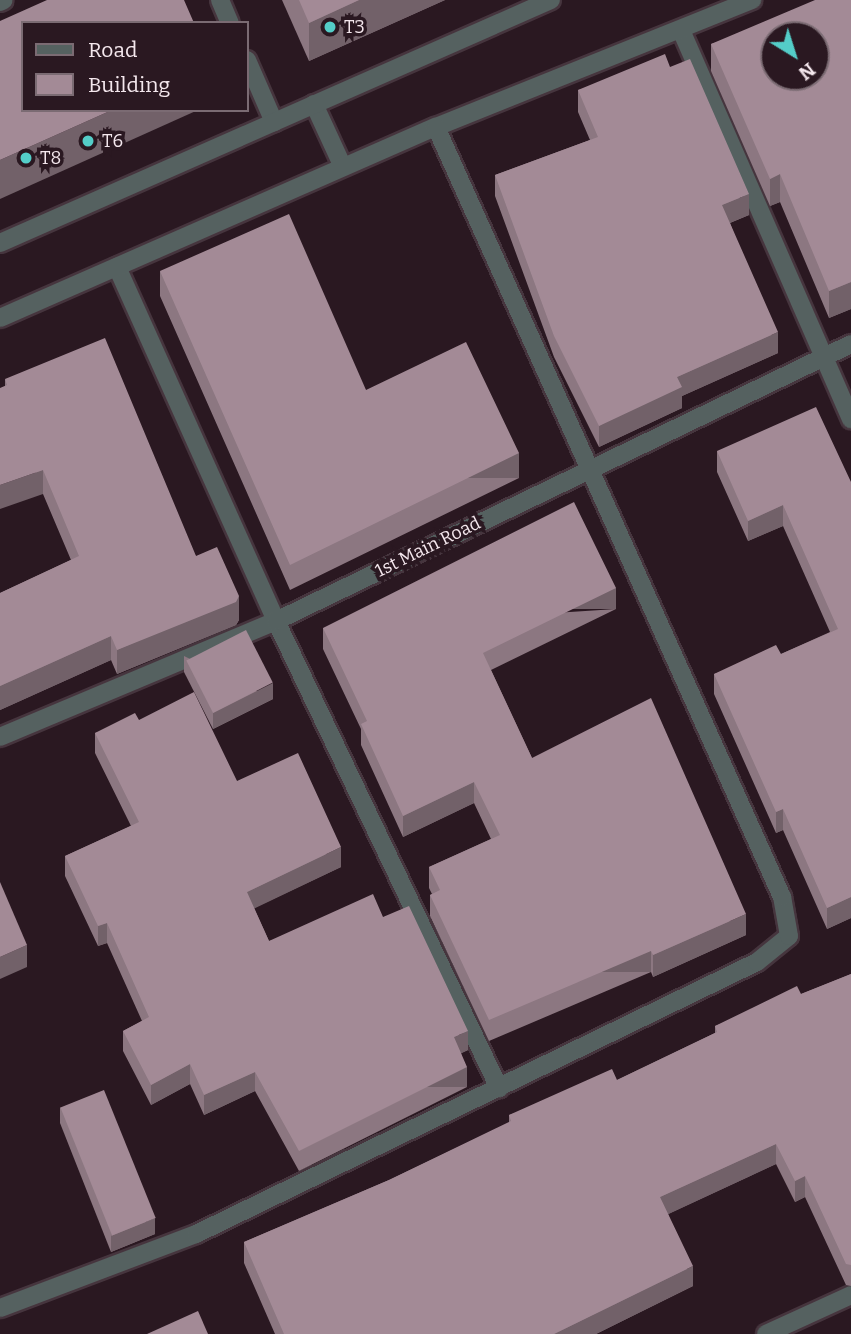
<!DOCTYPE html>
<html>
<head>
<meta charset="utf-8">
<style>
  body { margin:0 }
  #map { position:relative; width:851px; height:1334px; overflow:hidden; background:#2a1821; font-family:Bitter,serif }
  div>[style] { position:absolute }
  .roads { filter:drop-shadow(2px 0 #46353e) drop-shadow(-2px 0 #46353e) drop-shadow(0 2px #46353e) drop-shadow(0 -2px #46353e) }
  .minor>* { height:18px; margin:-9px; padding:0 9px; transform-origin:9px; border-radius:9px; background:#556160 }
  .wall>* { inset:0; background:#8c7781 }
  .shaded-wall>* { inset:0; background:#726169; transform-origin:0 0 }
  .building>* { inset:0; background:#a38a96; transform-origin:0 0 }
  .dots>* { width:19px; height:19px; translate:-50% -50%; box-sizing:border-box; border:4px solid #2a1821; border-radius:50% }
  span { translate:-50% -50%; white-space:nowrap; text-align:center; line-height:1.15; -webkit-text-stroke:7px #2a1821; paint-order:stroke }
  .poi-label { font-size:18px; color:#f4e7ed }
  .left { translate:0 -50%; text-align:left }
  .street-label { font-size:18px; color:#f4e7ed }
  .legend { position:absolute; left:21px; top:21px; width:228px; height:91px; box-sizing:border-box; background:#2a1821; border:2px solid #7b6b73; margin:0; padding:9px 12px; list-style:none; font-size:21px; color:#f4e7ed }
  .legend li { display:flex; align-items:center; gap:14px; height:35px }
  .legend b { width:35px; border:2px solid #7b6b73 }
  .north { position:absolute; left:760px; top:21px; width:70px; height:70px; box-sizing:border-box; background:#2a1821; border:2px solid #7b6b73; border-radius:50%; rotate:142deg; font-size:19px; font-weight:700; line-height:28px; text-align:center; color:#f4e7ed }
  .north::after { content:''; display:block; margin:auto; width:24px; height:32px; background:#54cdc8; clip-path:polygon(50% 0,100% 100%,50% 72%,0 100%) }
</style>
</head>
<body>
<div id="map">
  <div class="roads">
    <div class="minor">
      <div style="left:220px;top:0;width:25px;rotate:67deg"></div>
      <div style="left:0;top:2px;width:4px;rotate:-27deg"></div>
      <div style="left:681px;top:30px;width:425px;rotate:66.4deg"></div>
      <div style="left:247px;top:60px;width:68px;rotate:66.5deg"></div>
      <div style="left:314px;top:104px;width:69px;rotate:65.3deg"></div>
      <div style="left:0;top:243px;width:602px;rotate:-23.8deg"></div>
      <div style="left:117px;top:267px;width:388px;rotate:65.8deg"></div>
      <div style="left:276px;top:621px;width:518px;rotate:64.47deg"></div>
      <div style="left:0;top:318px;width:476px;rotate:-23.7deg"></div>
      <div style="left:436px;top:127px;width:341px;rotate:-21.9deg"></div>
      <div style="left:0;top:737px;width:299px;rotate:-22.8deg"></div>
      <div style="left:276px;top:621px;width:638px;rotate:-25.72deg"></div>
      <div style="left:0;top:1308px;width:210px;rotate:-20.7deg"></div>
      <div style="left:196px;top:1234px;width:623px;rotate:-25.87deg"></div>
      <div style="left:757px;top:962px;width:41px;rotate:-39.1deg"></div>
      <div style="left:789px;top:936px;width:40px;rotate:-100deg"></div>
      <div style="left:782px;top:897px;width:844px;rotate:-114.2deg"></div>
      <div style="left:766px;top:1334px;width:94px;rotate:-24.6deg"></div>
    </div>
  </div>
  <div class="wall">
    <div style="clip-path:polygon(282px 0,445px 0,309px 61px)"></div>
    <div style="clip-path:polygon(851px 0,851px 309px,829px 318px,780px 202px,770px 206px,711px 71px,711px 44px)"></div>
    <div style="clip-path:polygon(670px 67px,749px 215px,730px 223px,778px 353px,682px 396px,682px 408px,599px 447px,554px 357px,495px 196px,495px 175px,590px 140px,578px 112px,578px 90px)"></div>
    <div style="clip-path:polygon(160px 271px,366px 390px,519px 478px,290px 590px,160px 296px)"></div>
    <div style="clip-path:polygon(5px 379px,196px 556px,239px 620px,236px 625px,117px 674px,111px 660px,0 710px,0 593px,71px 560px,43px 494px,5px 386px)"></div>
    <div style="clip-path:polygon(717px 451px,851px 482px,851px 918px,827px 929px,783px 830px,776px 833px,714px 694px,714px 674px,781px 654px,830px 632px,783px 526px,748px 541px,717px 472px)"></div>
    <div style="clip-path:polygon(616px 609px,491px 670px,532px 758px,746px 935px,653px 977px,651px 972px,489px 1041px,430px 916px,430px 895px,432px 894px,429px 888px,429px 867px,491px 839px,474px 803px,403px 837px,361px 745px,361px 729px,323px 649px,323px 628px)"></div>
    <div style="clip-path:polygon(184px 656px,273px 699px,213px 729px,184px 672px)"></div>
    <div style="clip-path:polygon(139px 720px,237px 781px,341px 867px,254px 908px,269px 941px,383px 917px,468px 1050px,461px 1053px,467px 1087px,299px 1171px,255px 1091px,204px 1115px,190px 1084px,151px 1105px,123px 1051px,123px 1031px,142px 1021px,107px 943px,98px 946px,65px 876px,65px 856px,131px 826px,95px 753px,95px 733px)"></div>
    <div style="clip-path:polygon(851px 974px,851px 1286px,846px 1285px,805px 1197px,795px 1202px,776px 1164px,668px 1214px,693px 1286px,596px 1334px,275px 1334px,244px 1263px,244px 1242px,389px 1180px,509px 1123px,509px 1115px,617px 1080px,715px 1033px,715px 1026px,801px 994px)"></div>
    <div style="clip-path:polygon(60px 1107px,155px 1234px,111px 1252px,60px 1123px)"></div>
  </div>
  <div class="shaded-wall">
    <div style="clip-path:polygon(359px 0,445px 0,309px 61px,309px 23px)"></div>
    <div style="clip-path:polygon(112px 110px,198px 110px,0 199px,0 160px)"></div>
    <div style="clip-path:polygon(780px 174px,780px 202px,770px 206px,770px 179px)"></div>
    <div style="clip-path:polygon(749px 194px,749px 215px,722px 226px,722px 205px)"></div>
    <div style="clip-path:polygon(851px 282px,851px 309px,829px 318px,829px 291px)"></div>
    <div style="clip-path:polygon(778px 332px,778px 353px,682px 396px,682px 408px,599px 447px,599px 426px,677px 377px)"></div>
    <div style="left:519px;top:453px;width:25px;height:255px;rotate:90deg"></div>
    <div style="clip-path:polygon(43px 470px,43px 494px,0 509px,0 485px)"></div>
    <div style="clip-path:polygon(783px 505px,783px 526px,748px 541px,748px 521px)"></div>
    <div style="left:616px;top:588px;width:21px;height:148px;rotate:90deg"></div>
    <div style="clip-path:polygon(239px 596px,239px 620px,236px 625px,117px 674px,117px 650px)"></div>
    <div style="clip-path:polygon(111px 636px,111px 660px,0 710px,0 686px)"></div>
    <div style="clip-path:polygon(273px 683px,273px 699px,213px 729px,213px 713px)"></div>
    <div style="clip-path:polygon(474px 782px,474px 803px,403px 837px,403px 816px)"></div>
    <div style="clip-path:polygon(783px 809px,783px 830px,776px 833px,776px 812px)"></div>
    <div style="clip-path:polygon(341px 847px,341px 867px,247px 912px,247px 892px)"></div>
    <div style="clip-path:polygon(851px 897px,851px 918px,827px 929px,827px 908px)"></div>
    <div style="clip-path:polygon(746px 914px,746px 935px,653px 977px,653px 955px)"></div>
    <div style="clip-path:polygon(107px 923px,107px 943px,98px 946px,98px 926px)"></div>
    <div style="clip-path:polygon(27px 945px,27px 967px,0 979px,0 957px)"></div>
    <div style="left:651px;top:951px;width:21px;height:176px;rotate:90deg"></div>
    <div style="clip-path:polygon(468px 1031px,468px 1050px,454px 1057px,454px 1037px)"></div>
    <div style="clip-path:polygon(190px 1064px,190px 1084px,151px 1105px,151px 1085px)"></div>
    <div style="left:467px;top:1067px;width:20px;height:188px;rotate:90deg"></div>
    <div style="clip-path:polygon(255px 1072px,255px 1091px,204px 1115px,204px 1095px)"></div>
    <div style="clip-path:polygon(776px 1144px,776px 1164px,660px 1218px,660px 1197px)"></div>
    <div style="clip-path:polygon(805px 1176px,805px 1197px,795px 1202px,795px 1181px)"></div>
    <div style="clip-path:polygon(155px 1218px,155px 1234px,111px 1252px,111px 1236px)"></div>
    <div style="clip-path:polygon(693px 1266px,693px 1286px,596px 1334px,554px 1334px)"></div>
  </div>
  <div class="building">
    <div style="clip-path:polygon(47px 0,184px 0,194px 23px,23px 23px,23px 110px,112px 110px,0 160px,0 21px)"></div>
    <div style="clip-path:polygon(299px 0,359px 0,309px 23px)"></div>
    <div style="clip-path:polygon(evenodd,815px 0,851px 0,851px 282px,829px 291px,780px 174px,770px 179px,711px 44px,815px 0,774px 35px,816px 35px,816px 77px,774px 77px,774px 35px)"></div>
    <div style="clip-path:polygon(665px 54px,670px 67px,690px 59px,749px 194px,722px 205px,778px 332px,677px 377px,682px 387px,599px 426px,554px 336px,495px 175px,598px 137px,578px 90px)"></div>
    <div style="clip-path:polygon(289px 214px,366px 390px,466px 342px,519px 453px,290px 565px,160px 271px)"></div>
    <div style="clip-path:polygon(105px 338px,196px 556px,217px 547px,239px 596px,236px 602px,117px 650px,111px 636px,0 686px,0 593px,79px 556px,43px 470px,0 485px,0 388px,7px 385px,5px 379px)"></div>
    <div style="clip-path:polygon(816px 407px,851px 482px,851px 897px,827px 908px,783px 809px,776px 812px,714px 674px,776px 645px,781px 654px,838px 629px,783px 505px,748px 521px,717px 451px)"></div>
    <div style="clip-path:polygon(574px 502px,616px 588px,483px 653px,532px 758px,651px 698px,746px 914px,653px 955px,651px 951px,489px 1020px,430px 895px,440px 890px,429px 867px,500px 835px,474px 782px,403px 816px,361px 724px,367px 721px,323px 628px)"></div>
    <div style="left:246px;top:630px;width:59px;height:67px;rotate:63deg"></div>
    <div style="clip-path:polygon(194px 692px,237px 781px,298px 753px,341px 847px,247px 892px,269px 941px,373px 894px,383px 917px,409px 906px,468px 1031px,454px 1037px,467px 1067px,299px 1151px,255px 1072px,204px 1095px,190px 1064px,151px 1085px,123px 1031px,149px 1017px,107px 923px,98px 926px,65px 856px,139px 822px,95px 733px,135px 713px,139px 720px)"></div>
    <div style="clip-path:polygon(0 882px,27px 945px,0 957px)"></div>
    <div style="clip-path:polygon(851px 974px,851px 1265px,846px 1264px,805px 1176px,795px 1181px,776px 1144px,660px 1197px,693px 1266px,554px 1334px,284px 1334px,244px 1242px,389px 1180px,511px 1121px,509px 1115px,612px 1069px,617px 1080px,717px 1032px,715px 1026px,797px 986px,801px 994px)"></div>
    <div style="left:104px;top:1090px;width:138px;height:47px;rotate:68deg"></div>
    <div style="clip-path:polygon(198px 1311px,208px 1334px,147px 1334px)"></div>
  </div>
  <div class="dots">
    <div style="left:330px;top:27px;background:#54cdc8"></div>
    <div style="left:88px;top:141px;background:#54cdc8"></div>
    <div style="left:26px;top:158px;background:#54cdc8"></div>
  </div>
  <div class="poi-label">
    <span class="left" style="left:344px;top:27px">T3</span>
    <span class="left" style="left:102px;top:141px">T6</span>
    <span class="left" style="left:40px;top:158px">T8</span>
  </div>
  <div class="street-label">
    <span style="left:428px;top:547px;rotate:-26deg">1st Main Road</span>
  </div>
  <ul class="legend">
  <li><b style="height:9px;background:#556160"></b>Road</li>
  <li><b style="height:19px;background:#a38a96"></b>Building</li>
  </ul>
  <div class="north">N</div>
</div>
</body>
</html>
